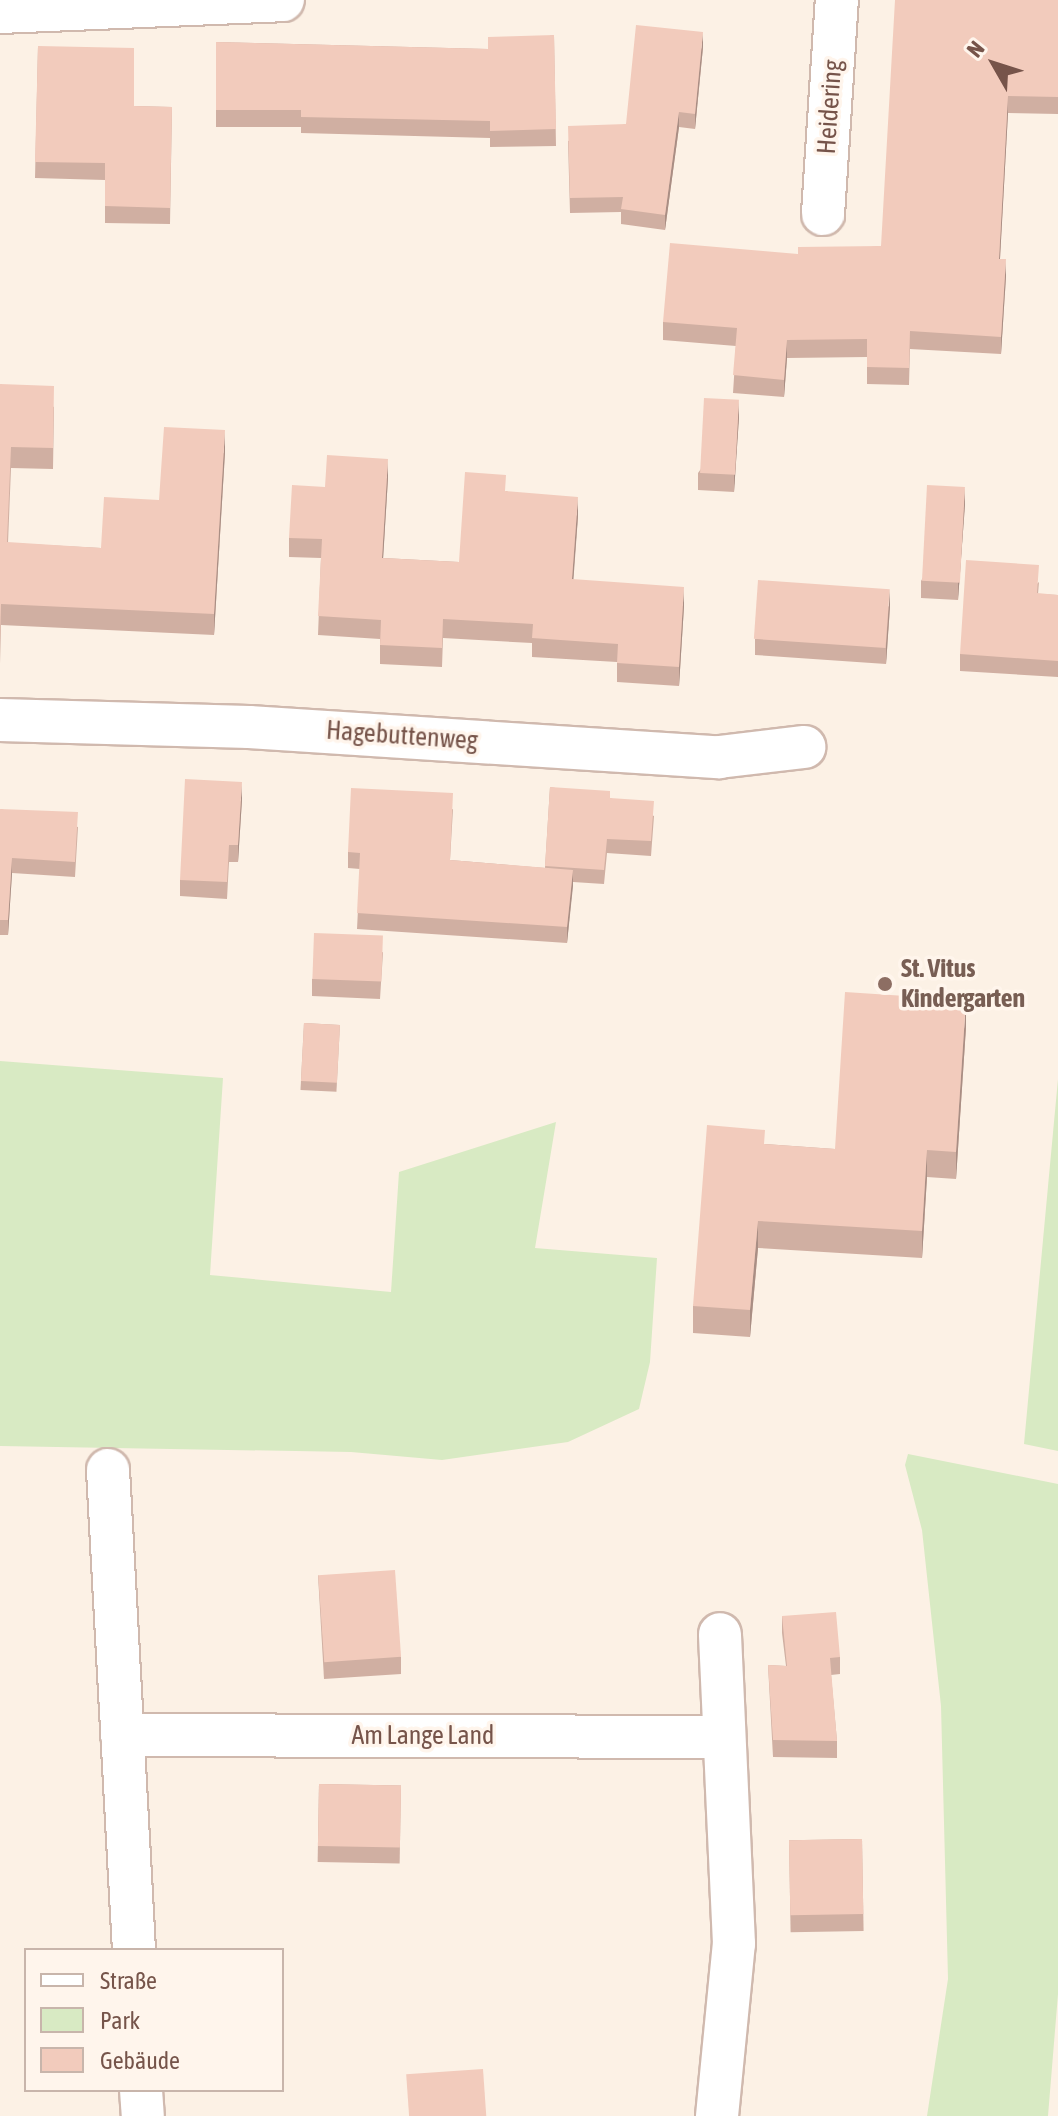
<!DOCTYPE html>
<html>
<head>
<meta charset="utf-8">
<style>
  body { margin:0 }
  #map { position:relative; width:1058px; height:2116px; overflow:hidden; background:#fcf1e5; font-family:"Asap Condensed",sans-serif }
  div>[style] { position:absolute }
  .green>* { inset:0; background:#d8eac3 }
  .roads { filter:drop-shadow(2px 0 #d0b9ae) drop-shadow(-2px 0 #d0b9ae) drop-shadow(0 2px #d0b9ae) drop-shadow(0 -2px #d0b9ae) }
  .street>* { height:42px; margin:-21px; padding:0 21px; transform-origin:21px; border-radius:21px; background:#fff }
  .wall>* { inset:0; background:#d0afa2; transform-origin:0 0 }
  .shaded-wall>* { inset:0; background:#a98e84 }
  .building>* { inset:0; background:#f2cbbc; transform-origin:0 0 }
  .dots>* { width:22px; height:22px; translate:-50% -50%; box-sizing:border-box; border:4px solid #fff5ec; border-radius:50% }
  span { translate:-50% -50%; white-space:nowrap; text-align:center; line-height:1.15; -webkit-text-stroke:7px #fff5ec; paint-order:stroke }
  .street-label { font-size:26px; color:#76544a }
  .education-label { font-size:26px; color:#785e54; font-weight:700 }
  .left { translate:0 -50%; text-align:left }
  .legend { position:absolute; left:24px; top:1948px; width:260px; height:144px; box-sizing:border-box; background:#fff5ec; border:2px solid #c8b5ab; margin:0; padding:10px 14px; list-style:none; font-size:24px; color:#76544a }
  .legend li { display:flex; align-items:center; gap:16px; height:40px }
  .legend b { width:40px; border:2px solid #c8b5ab }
  .north { position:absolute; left:954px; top:24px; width:80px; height:80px; -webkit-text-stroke:6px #fff5ec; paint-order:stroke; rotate:309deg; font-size:22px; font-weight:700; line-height:32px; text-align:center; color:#76544a }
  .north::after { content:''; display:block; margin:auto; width:28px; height:36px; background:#76544a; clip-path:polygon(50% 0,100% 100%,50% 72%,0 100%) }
</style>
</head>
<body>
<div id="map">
  <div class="green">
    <div style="clip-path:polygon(0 1061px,223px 1078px,210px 1275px,391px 1292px,399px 1172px,556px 1122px,535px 1248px,657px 1258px,650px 1362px,639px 1409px,568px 1442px,442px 1460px,351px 1452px,0 1446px)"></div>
    <div style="clip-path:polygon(1058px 1079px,1058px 1451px,1024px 1444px)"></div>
    <div style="clip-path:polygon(908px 1454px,1058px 1484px,1058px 1994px,1048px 2116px,927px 2116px,948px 1979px,941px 1706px,922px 1530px,905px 1465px)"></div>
  </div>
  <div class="roads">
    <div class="street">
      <div style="left:0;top:12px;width:283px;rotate:-2.4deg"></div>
      <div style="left:823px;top:214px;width:214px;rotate:-86.3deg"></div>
      <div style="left:0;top:720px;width:249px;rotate:1.6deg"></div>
      <div style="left:249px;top:727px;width:471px;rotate:3.7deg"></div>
      <div style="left:719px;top:757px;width:86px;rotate:-6.7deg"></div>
      <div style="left:108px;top:1470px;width:481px;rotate:86.9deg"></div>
      <div style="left:122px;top:1735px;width:601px;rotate:0.19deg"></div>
      <div style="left:141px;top:2090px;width:26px;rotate:86deg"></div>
      <div style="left:717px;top:2116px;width:173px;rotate:-84.4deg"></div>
      <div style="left:734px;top:1944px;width:310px;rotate:-92.6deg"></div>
    </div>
  </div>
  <div class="wall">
    <div style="clip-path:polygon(1058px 0,1058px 114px,1008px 113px,1000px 259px,1006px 276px,1001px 354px,910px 349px,909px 385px,867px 384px,867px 357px,787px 358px,784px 397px,733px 393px,736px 346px,663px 340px,663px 322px,798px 254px,881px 246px)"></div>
    <div style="clip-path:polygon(554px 35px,556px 146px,490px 147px,490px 138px,301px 133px,301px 127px,216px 127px,216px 42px,488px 49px)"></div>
    <div style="clip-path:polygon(38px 46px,134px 106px,172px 107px,170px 224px,105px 223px,105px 180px,35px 178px)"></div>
    <div style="clip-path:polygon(703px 47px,695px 129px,679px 127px,665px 230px,621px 224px,621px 212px,570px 213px,568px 141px,626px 124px)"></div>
    <div style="clip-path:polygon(0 384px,54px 407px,53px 469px,11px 468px,8px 543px,101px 548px,159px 500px,225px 452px,214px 635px,1px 625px,0 664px)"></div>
    <div style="clip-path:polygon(739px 417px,734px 492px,698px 490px,698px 473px)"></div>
    <div style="clip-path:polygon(388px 478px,383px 558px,459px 562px,506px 491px,578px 516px,573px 580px,684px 606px,679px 686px,617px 682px,617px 662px,532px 657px,532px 643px,443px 638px,442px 667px,380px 664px,380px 639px,318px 635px,321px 558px,289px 557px,289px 538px,325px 487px)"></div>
    <div style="clip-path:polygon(965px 504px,958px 600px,921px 598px,921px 581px)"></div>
    <div style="clip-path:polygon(1039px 582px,1038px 594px,1058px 595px,1058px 677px,960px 671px,960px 654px)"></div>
    <div style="clip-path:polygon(890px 606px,886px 664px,755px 655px,755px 639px)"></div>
    <div style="clip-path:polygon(550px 787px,610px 798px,654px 816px,651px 856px,607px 853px,604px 884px,573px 882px,567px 943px,357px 929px,360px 869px,348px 868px,348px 852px,453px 809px,450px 860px,545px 868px)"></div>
    <div style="clip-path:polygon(242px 799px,238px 862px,229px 862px,227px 899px,180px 896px,180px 880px)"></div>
    <div style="clip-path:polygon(0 809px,78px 827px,75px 877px,12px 873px,8px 935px,0 935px)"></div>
    <div style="clip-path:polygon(383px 952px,380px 999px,312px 996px,312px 979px)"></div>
    <div style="left:304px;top:1023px;width:36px;height:67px;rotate:3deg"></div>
    <div style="clip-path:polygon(966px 1027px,956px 1179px,927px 1177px,922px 1258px,758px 1248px,750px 1337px,693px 1333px,693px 1306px,765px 1144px,835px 1149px)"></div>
    <div style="clip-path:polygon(318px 1575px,401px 1657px,401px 1674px,324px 1679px)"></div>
    <div style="clip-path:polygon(782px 1616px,840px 1657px,840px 1674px,831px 1675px,837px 1741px,837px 1758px,773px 1757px,768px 1665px,786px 1666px,782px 1633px)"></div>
    <div style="left:319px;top:1784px;width:82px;height:78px;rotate:1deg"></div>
    <div style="left:862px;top:1839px;width:92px;height:73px;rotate:89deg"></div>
  </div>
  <div class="shaded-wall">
    <div style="clip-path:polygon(703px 32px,703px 47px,695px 129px,695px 114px)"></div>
    <div style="clip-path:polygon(1008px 96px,1008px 113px,999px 276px,999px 259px)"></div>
    <div style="clip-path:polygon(679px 112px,679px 127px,665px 230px,665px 215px)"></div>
    <div style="clip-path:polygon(1006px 259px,1006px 276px,1001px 354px,1001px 337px)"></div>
    <div style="clip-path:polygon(787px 340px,787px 358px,784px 397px,784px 380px)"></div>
    <div style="clip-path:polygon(739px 400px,739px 417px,734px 492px,734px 476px)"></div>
    <div style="clip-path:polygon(225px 430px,225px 452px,214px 635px,214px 614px)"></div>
    <div style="clip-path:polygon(388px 459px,388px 478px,382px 577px,382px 558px)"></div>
    <div style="clip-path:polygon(965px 487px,965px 504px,958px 600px,958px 583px)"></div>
    <div style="clip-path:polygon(578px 497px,578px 516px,572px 599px,572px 579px)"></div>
    <div style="clip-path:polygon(684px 587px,684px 606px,679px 686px,679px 667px)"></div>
    <div style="clip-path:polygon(890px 589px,890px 606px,886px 664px,886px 647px)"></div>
    <div style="clip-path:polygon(242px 782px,242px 799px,238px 862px,238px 845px)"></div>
    <div style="clip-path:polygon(12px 858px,12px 873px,8px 935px,8px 920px)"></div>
    <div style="clip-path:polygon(573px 870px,573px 886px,567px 943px,567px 927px)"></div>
    <div style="clip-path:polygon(966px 1000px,966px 1027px,956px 1179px,956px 1152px)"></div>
    <div style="clip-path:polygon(927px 1150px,927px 1177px,922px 1258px,922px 1231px)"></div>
    <div style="clip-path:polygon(758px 1221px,758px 1248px,750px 1337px,750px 1310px)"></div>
  </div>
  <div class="building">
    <div style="clip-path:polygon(895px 0,1058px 0,1058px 97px,1008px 96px,999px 259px,1006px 259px,1001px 337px,910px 331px,909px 368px,867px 367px,867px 339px,787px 340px,784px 380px,733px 375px,737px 328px,663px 322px,670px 243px,798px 254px,798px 247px,881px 246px)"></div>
    <div style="clip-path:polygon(636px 25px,703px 32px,695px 114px,679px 112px,665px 215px,621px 209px,623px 197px,570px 198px,568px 126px,626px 124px)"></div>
    <div style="clip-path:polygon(554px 35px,556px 129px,490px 131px,490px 121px,301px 117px,301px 110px,216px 110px,216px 42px,488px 49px,488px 37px)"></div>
    <div style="clip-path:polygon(38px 46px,134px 48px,134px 106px,172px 107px,170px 208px,105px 206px,105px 163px,35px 162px)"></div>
    <div style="clip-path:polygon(0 384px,54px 386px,53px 448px,11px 447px,7px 542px,101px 548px,104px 497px,159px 500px,164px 427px,225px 430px,214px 614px,1px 604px,0 642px)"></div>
    <div style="left:704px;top:398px;width:35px;height:75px;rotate:3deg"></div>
    <div style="clip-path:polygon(327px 455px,388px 459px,382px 558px,459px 562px,465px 472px,506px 475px,505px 491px,578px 497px,572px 579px,684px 587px,679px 667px,617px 663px,618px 644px,532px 638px,533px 624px,443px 619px,442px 648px,380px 645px,381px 620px,318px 616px,322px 539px,289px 538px,292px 485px,325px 487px)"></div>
    <div style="left:927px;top:485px;width:38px;height:96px;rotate:3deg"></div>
    <div style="clip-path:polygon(966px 560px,1039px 565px,1037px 593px,1058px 595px,1058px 661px,960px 654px)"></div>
    <div style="left:758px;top:580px;width:132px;height:59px;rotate:4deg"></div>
    <div style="clip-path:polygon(185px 779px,242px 782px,238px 845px,229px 845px,227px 882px,180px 880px)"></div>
    <div style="clip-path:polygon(550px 787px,610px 791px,610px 798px,654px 801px,651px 841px,607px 839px,604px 870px,545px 866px)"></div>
    <div style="clip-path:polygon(351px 788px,453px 793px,450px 860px,573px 870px,567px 927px,357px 913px,360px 853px,348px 852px)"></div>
    <div style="clip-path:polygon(0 809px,78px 812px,75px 862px,12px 858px,8px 920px,0 920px)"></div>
    <div style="left:314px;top:933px;width:69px;height:46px;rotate:2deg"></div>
    <div style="clip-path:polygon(845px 992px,966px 1000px,956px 1152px,927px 1150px,922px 1231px,758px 1221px,750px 1310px,693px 1306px,707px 1125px,765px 1130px,764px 1144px,835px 1149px)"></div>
    <div style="left:304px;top:1023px;width:36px;height:58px;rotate:3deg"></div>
    <div style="left:395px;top:1570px;width:87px;height:77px;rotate:86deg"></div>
    <div style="clip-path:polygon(836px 1612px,840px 1657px,830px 1658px,837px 1741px,773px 1740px,768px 1665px,787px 1666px,782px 1616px)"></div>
    <div style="left:319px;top:1784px;width:82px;height:62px;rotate:1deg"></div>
    <div style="left:862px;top:1839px;width:75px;height:73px;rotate:89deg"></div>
    <div style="left:483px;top:2069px;width:47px;height:77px;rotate:86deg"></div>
  </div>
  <div class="dots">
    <div style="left:885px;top:984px;background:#8d6e63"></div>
  </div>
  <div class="street-label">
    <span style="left:830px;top:107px;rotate:-86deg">Heidering</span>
    <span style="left:402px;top:736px;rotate:4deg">Hagebuttenweg</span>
    <span style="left:423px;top:1736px">Am Lange Land</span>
  </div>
  <div class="education-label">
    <span class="left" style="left:901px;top:984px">St. Vitus<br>Kindergarten</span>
  </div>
  <ul class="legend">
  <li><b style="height:10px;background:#fff"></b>Straße</li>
  <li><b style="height:22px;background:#d8eac3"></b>Park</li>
  <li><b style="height:22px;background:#f2cbbc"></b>Gebäude</li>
  </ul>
  <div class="north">N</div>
</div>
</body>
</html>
